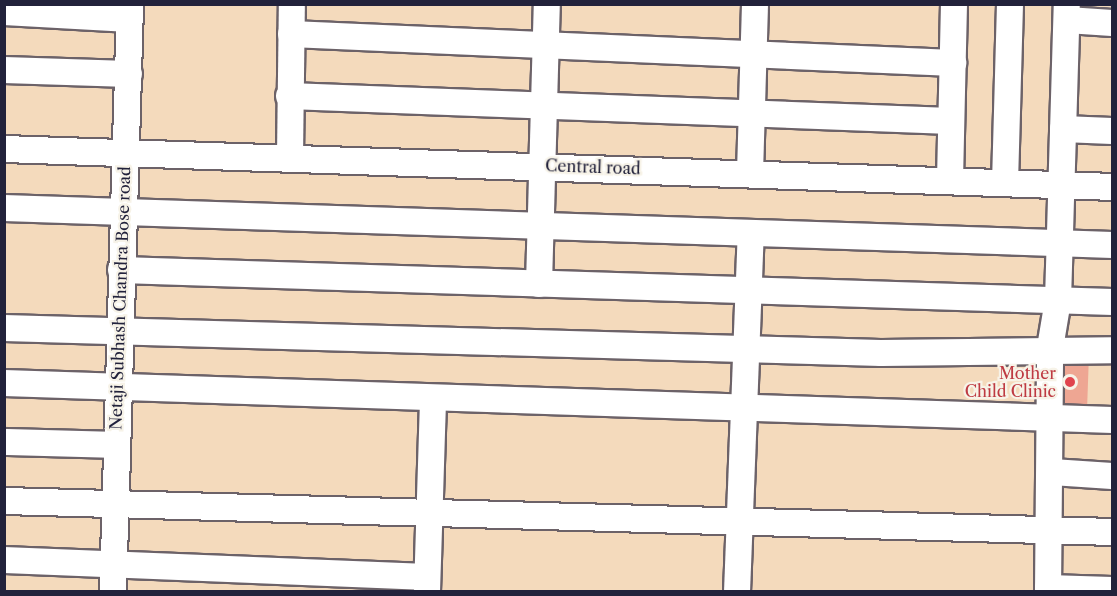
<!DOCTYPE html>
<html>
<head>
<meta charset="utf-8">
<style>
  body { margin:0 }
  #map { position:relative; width:1117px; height:596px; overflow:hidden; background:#f4dabc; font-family:"Libre Caslon Text",serif }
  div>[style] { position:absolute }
  .building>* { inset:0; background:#eea693; transform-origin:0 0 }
  .roads { filter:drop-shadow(2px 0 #6c6268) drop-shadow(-2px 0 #6c6268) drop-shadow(0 2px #6c6268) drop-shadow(0 -2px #6c6268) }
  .minor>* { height:26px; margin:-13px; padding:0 13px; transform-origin:13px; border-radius:13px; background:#fff }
  .dots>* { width:16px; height:16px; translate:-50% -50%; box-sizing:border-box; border:3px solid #f7f3e8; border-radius:50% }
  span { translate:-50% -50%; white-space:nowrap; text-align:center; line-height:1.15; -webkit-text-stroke:4.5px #f7f3e8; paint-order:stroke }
  .street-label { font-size:16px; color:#22223b }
  .health-label { font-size:16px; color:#be3a42 }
  .right { translate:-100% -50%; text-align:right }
  .frame { position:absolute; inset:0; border:6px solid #22223b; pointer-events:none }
</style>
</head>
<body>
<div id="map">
  <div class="building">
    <div style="left:1054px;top:353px;width:35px;height:52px;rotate:2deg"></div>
  </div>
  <div class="roads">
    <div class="minor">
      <div style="left:4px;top:12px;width:126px;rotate:3.2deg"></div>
      <div style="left:1067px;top:20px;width:45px;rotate:3.8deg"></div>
      <div style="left:291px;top:34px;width:663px;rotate:2.51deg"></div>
      <div style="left:4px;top:70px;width:125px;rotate:1.8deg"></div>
      <div style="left:289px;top:96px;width:662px;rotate:2.16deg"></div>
      <div style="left:1063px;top:129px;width:49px;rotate:2.3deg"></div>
      <div style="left:4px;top:149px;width:1109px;rotate:1.96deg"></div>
      <div style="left:290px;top:157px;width:153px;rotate:-89.3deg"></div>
      <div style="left:750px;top:173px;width:169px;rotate:-88.3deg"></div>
      <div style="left:950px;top:180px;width:176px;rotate:-88.7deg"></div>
      <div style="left:1005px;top:183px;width:179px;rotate:-88.4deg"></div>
      <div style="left:4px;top:208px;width:1109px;rotate:1.91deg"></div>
      <div style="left:121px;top:270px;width:992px;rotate:1.85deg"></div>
      <div style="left:539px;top:284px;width:280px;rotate:-88.4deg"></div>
      <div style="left:4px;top:328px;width:877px;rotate:1.63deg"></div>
      <div style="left:881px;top:353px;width:231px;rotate:-0.7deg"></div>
      <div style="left:4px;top:383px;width:1109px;rotate:1.91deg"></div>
      <div style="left:4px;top:442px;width:111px;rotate:1.5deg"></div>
      <div style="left:1052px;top:472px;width:60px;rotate:3.8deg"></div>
      <div style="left:4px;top:501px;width:1108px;rotate:1.6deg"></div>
      <div style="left:4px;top:560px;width:423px;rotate:2.3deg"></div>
      <div style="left:1048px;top:588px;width:64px;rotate:1.8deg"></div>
      <div style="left:113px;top:592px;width:588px;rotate:-88.34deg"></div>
      <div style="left:427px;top:592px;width:193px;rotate:-88.2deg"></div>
      <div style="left:737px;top:592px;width:357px;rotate:-87.8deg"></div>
      <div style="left:1048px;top:592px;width:244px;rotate:-89.5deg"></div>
      <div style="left:1050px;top:348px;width:49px;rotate:-80.5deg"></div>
      <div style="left:1058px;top:300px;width:296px;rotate:-88.3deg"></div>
    </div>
  </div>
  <div class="dots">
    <div style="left:1070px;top:382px;background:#e0444e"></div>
  </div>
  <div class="street-label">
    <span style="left:593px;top:167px;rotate:2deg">Central road</span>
    <span style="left:120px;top:298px;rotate:-88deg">Netaji Subhash Chandra Bose road</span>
  </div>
  <div class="health-label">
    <span class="right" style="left:1056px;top:382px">Mother<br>Child Clinic</span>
  </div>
  <div class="frame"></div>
</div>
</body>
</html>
